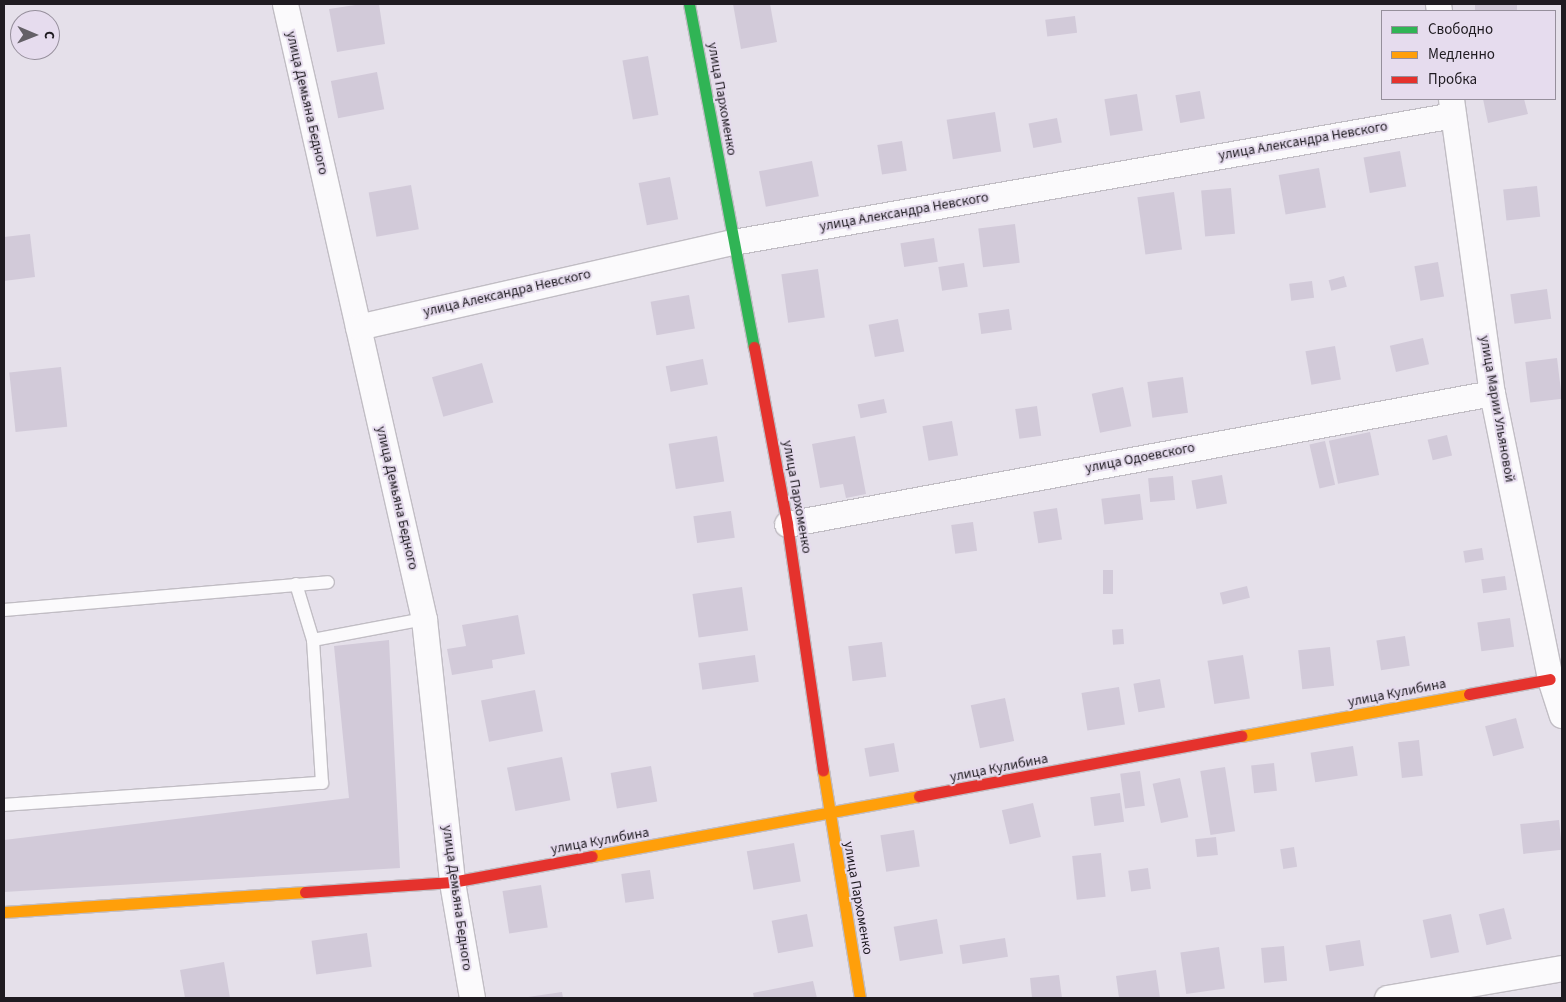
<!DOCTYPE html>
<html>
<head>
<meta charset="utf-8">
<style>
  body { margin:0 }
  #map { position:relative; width:1566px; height:1002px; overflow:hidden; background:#e5e0ea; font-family:"Source Sans 3",sans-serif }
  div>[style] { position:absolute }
  .building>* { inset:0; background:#d2cad9; transform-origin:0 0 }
  .roads { filter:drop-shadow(1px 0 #c1bdc4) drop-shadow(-1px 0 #c1bdc4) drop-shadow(0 1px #c1bdc4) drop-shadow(0 -1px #c1bdc4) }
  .lane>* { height:12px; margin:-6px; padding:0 6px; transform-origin:6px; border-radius:6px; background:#fbfafc }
  .street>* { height:25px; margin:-12.5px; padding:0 12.5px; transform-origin:12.5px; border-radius:12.5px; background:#fbfafc }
  .fast>* { height:11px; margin:-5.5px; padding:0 5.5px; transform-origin:5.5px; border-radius:5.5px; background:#30b455 }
  .slow>* { height:11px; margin:-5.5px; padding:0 5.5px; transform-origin:5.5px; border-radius:5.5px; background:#ff9f0a }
  .jam>* { height:11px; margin:-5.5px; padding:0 5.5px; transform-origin:5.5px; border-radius:5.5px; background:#e5322d }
  span { translate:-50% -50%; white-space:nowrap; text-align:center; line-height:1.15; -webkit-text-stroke:4px #e6dcee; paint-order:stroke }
  .street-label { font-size:14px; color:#1f1b21 }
  .frame { position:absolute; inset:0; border:5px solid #1f1b21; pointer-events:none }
  .legend { position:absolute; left:1381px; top:10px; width:175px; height:90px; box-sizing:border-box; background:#e6dcee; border:1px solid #968f9c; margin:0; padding:6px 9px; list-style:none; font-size:15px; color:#1f1b21 }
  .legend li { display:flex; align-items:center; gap:10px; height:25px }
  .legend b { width:25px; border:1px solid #968f9c }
  .north { position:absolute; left:10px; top:10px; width:50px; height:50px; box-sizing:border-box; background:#e6dcee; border:1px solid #968f9c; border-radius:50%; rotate:91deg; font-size:14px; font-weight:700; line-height:20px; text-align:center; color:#1f1b21 }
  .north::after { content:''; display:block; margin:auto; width:18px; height:22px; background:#646067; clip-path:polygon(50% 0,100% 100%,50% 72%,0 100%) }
</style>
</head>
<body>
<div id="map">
  <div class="building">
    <div style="clip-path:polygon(362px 4px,379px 4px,385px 44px,337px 52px,329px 9px)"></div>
    <div style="clip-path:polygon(733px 4px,770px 4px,777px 42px,741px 49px)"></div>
    <div style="left:1475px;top:4px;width:42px;height:7px"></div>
    <div style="left:1075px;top:16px;width:17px;height:30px;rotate:83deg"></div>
    <div style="left:648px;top:56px;width:60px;height:26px;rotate:80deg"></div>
    <div style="left:377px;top:72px;width:38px;height:47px;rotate:79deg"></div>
    <div style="left:1200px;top:91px;width:28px;height:25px;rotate:80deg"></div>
    <div style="left:1137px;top:94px;width:37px;height:33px;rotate:81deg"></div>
    <div style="clip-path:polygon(1483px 99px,1524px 99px,1528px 114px,1488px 123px)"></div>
    <div style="left:995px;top:112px;width:40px;height:49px;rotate:81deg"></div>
    <div style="left:1057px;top:118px;width:25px;height:29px;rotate:79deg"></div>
    <div style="left:902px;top:141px;width:30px;height:25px;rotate:81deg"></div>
    <div style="left:1400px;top:151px;width:36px;height:37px;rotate:80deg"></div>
    <div style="left:812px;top:161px;width:36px;height:54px;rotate:79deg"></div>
    <div style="left:1319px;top:168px;width:40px;height:41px;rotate:80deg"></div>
    <div style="left:670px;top:177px;width:43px;height:32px;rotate:79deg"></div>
    <div style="left:411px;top:185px;width:45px;height:43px;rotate:80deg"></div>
    <div style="left:1537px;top:186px;width:31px;height:34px;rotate:84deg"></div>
    <div style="left:1231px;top:188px;width:46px;height:30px;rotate:85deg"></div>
    <div style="left:1174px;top:192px;width:58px;height:37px;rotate:82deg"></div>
    <div style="left:1015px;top:224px;width:39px;height:37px;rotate:83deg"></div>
    <div style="clip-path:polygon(30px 234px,35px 277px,4px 281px,4px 237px)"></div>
    <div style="left:934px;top:238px;width:24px;height:34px;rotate:81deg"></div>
    <div style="left:1438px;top:262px;width:35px;height:24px;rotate:80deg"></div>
    <div style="left:964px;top:263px;width:24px;height:26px;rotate:81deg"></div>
    <div style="left:818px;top:269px;width:49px;height:37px;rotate:82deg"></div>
    <div style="left:1344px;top:276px;width:11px;height:16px;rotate:75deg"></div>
    <div style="left:1312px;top:281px;width:17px;height:23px;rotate:83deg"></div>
    <div style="left:1547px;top:289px;width:30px;height:37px;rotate:82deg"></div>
    <div style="left:689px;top:295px;width:34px;height:39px;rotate:80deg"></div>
    <div style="left:1009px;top:309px;width:21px;height:31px;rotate:82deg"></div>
    <div style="left:898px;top:319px;width:33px;height:30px;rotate:79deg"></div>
    <div style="left:1423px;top:338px;width:27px;height:34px;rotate:77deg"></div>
    <div style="left:1335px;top:346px;width:34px;height:30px;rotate:80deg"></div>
    <div style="left:1557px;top:358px;width:41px;height:32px;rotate:83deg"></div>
    <div style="left:703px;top:359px;width:26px;height:38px;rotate:79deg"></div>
    <div style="left:482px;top:363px;width:41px;height:52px;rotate:74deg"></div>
    <div style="left:61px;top:367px;width:60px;height:52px;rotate:84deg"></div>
    <div style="left:1183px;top:377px;width:36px;height:36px;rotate:82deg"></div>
    <div style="left:1123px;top:387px;width:40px;height:32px;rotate:78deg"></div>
    <div style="left:884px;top:399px;width:14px;height:27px;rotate:78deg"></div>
    <div style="left:1037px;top:406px;width:30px;height:22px;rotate:82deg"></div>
    <div style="left:952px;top:421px;width:35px;height:30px;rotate:80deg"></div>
    <div style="left:1370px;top:432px;width:44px;height:42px;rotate:78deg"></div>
    <div style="left:1447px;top:435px;width:21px;height:20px;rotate:76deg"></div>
    <div style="left:717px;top:436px;width:46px;height:49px;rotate:81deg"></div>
    <div style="clip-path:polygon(855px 436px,866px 494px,846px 498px,843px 484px,820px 488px,812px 444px)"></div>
    <div style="left:1325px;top:441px;width:45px;height:16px;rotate:77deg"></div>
    <div style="left:1222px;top:475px;width:29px;height:31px;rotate:80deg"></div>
    <div style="left:1173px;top:476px;width:24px;height:25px;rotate:85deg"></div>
    <div style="left:1140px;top:494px;width:26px;height:39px;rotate:83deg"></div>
    <div style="left:1057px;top:508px;width:32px;height:24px;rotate:81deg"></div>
    <div style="left:731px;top:511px;width:27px;height:38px;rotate:82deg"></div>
    <div style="left:973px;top:522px;width:29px;height:22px;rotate:82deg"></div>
    <div style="left:1482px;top:548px;width:12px;height:19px;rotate:81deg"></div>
    <div style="left:1103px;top:570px;width:10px;height:24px"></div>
    <div style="left:1505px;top:576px;width:14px;height:24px;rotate:82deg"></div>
    <div style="left:1247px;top:586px;width:12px;height:28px;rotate:76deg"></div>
    <div style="left:742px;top:587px;width:44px;height:50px;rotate:82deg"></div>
    <div style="clip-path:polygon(518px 615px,525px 654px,492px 660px,493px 668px,452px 675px,447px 649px,466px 646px,462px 625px)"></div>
    <div style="left:1510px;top:618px;width:29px;height:33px;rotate:82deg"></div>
    <div style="left:1123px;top:629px;width:15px;height:11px;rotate:86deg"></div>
    <div style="left:1405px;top:636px;width:30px;height:29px;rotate:81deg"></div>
    <div style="clip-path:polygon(389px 640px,400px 868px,4px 892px,4px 840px,349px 798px,334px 646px)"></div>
    <div style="left:882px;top:642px;width:35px;height:34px;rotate:83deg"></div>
    <div style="left:1330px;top:647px;width:39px;height:32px;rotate:84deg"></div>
    <div style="left:755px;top:655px;width:27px;height:57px;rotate:82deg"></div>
    <div style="left:1243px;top:655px;width:44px;height:36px;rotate:81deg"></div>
    <div style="left:1160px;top:679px;width:29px;height:27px;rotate:80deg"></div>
    <div style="left:1119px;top:687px;width:38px;height:38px;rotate:81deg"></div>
    <div style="left:535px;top:690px;width:42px;height:55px;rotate:79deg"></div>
    <div style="left:1005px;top:698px;width:44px;height:35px;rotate:78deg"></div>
    <div style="left:1516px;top:718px;width:31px;height:32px;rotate:75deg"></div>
    <div style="left:1419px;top:740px;width:36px;height:21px;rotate:84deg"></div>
    <div style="left:894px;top:743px;width:29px;height:30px;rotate:80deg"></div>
    <div style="left:1353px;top:746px;width:30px;height:43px;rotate:81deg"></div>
    <div style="left:562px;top:757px;width:44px;height:56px;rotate:79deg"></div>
    <div style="left:1274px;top:763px;width:28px;height:23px;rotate:84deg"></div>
    <div style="left:651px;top:766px;width:36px;height:41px;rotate:80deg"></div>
    <div style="left:1225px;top:767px;width:65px;height:25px;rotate:81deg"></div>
    <div style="left:1140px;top:771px;width:35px;height:20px;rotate:82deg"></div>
    <div style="left:1180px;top:778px;width:40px;height:28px;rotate:78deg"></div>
    <div style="left:1120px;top:793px;width:29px;height:30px;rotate:82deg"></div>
    <div style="left:1033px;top:803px;width:35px;height:32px;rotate:77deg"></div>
    <div style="left:1559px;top:820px;width:30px;height:39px;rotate:84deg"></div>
    <div style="left:914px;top:830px;width:37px;height:34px;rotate:81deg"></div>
    <div style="left:1216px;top:837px;width:18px;height:21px;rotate:84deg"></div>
    <div style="left:794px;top:843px;width:39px;height:48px;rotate:80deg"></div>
    <div style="left:1294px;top:847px;width:20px;height:14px;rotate:81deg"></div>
    <div style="left:1101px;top:853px;width:44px;height:29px;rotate:84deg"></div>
    <div style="left:1148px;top:868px;width:21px;height:20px;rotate:82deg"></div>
    <div style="left:650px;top:870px;width:29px;height:29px;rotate:82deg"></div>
    <div style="left:541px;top:885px;width:43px;height:39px;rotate:81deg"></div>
    <div style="left:1504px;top:908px;width:32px;height:26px;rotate:76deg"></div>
    <div style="left:807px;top:914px;width:33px;height:36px;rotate:79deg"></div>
    <div style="left:1451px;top:914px;width:39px;height:29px;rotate:78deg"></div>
    <div style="left:937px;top:919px;width:35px;height:44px;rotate:80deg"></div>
    <div style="left:367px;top:933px;width:34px;height:56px;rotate:82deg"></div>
    <div style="left:1005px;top:938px;width:19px;height:46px;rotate:81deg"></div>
    <div style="left:1360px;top:940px;width:26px;height:35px;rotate:81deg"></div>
    <div style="left:1284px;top:946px;width:35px;height:23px;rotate:85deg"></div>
    <div style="left:1219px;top:947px;width:42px;height:39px;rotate:82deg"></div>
    <div style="clip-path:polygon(224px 962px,230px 998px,185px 998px,180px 970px)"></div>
    <div style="clip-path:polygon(1156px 970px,1160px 998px,1119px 998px,1116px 976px)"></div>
    <div style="clip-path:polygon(1059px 975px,1062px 998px,1032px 998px,1030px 978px)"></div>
    <div style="clip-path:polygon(813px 981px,817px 998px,754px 998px,753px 993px)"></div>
    <div style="clip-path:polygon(562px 992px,563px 998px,528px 998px,528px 997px)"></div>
  </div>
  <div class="roads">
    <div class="lane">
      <div style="left:296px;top:584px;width:59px;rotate:73.1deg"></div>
      <div style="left:4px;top:610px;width:325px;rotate:-4.9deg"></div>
      <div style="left:4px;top:805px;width:319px;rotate:-4deg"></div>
      <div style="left:322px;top:783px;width:143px;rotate:-93.6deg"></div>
      <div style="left:313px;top:640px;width:113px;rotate:-10.7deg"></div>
    </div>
    <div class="street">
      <div style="left:285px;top:4px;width:631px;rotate:77.26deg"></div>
      <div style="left:424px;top:619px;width:264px;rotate:83.9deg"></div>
      <div style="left:452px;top:882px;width:118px;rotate:80.2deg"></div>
      <div style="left:1438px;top:4px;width:7px;rotate:82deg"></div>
      <div style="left:1451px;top:99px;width:297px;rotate:82.1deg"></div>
      <div style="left:1492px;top:393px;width:292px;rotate:78.5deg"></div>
      <div style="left:1550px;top:679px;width:38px;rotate:72deg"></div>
      <div style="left:358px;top:327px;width:385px;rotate:-12.8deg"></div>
      <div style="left:733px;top:242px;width:731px;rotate:-10deg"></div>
      <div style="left:787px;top:524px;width:717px;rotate:-10.53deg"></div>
      <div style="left:1387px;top:998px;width:178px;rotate:-9.7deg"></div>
    </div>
    <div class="fast">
      <div style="left:689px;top:4px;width:349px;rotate:79.3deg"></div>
    </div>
    <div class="slow">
      <div style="left:1241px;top:736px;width:232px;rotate:-10.4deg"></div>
      <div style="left:823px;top:770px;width:231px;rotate:80.8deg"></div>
      <div style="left:592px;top:856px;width:332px;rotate:-10.4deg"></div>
      <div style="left:4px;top:912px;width:302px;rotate:-3.8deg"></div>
    </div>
    <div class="jam">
      <div style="left:754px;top:347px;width:180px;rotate:79.4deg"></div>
      <div style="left:787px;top:524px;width:249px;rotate:81.7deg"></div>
      <div style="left:1469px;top:694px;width:82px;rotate:-10.5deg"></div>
      <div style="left:919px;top:796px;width:328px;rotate:-10.6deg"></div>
      <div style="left:305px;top:892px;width:147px;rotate:-3.9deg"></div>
      <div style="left:452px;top:882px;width:142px;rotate:-10.5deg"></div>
    </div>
  </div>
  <div class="street-label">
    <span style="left:722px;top:99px;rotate:80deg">улица Пархоменко</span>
    <span style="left:307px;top:103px;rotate:77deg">улица Демьяна Бедного</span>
    <span style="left:1303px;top:141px;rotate:-10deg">улица Александра Невского</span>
    <span style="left:904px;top:212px;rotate:-10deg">улица Александра Невского</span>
    <span style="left:507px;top:293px;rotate:-13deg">улица Александра Невского</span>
    <span style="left:1497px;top:409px;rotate:80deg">улица Марии Ульяновой</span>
    <span style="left:1140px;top:458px;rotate:-11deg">улица Одоевского</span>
    <span style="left:797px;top:497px;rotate:80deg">улица Пархоменко</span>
    <span style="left:397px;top:498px;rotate:77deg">улица Демьяна Бедного</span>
    <span style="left:1397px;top:693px;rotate:-11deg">улица Кулибина</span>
    <span style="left:999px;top:768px;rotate:-11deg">улица Кулибина</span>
    <span style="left:600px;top:841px;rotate:-10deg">улица Кулибина</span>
    <span style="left:457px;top:898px;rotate:82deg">улица Демьяна Бедного</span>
    <span style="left:858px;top:898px;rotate:80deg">улица Пархоменко</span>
  </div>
  <div class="frame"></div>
  <ul class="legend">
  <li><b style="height:6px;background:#30b455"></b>Свободно</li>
  <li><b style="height:6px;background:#ff9f0a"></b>Медленно</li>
  <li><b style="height:6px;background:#e5322d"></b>Пробка</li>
  </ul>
  <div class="north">С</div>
</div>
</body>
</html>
